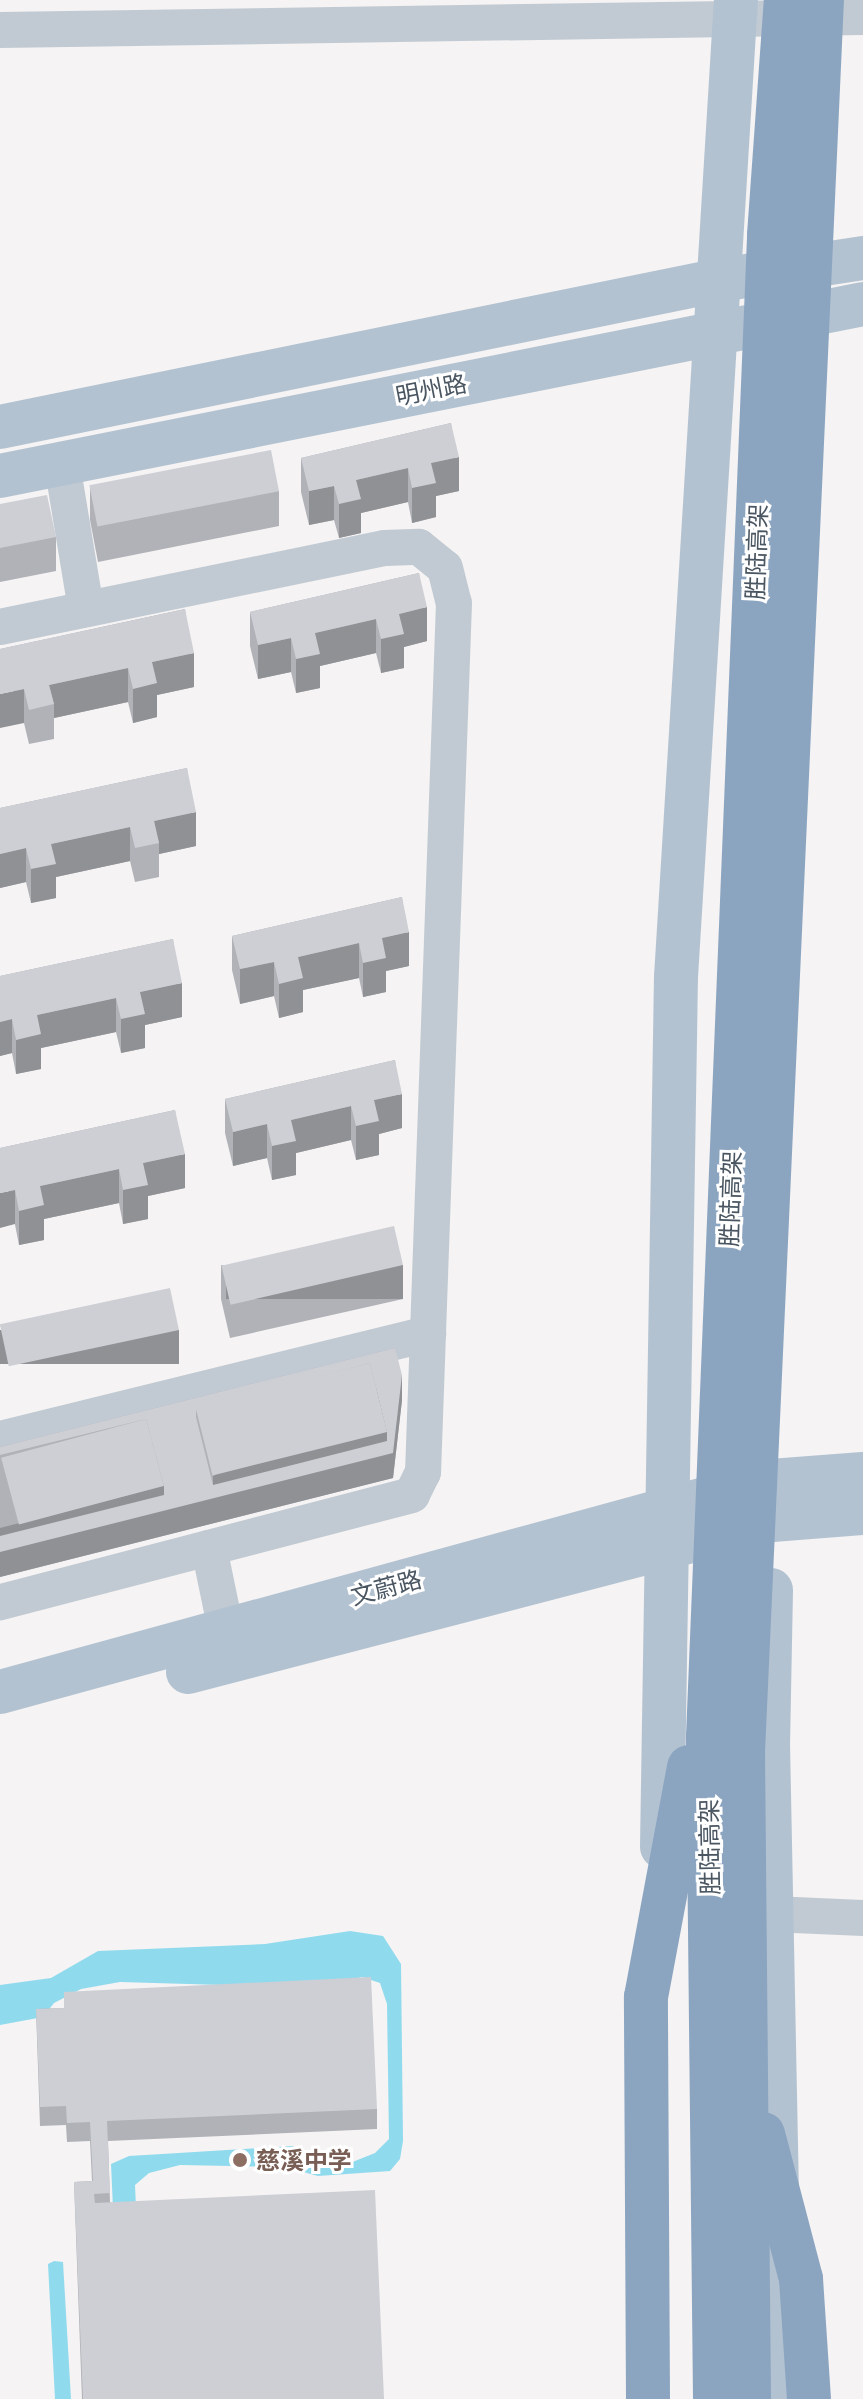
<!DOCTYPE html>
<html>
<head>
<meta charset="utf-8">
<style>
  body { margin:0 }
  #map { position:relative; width:863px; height:2399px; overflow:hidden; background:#f5f3f3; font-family:"Noto Sans","Noto Sans SC",sans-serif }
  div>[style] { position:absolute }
  .water>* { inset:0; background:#90daee }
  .minor>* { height:36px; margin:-18px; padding:0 18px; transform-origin:18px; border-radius:18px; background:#c1cad2 }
  .major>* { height:44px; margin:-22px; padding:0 22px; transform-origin:22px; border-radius:22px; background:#b3c2d1 }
  .highway>* { height:44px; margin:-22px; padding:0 22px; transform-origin:22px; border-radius:22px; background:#8ba5c1 }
  .wall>* { inset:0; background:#b0b2b7 }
  .shaded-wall>* { inset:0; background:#909195; transform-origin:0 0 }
  .building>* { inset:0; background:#cdcfd5; transform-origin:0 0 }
  .dots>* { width:22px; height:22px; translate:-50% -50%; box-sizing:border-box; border:4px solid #fff; border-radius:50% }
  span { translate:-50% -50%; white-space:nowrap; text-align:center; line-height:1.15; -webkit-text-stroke:6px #fff; paint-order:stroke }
  .street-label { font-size:24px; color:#4a5661 }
  .education-label { font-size:24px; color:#785e54; font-weight:700 }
  .left { translate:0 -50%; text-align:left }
</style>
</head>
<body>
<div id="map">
  <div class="water">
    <div style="clip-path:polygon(350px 1931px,383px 1936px,401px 1964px,403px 2141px,400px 2159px,390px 2171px,318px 2176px,285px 2167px,180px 2165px,149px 2173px,135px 2185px,136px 2207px,113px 2209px,111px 2164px,129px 2156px,293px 2146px,314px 2160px,350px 2163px,375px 2153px,389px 2139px,387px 2004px,380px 1983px,362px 1977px,320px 1988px,120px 1982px,81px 1989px,54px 2003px,43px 2017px,0 2025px,0 1985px,51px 1978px,98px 1951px,265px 1944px)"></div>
    <div style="clip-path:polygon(54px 2261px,63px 2262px,71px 2399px,55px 2399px,48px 2264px)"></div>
  </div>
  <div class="minor">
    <div style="left:0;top:30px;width:863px;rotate:-0.86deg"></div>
    <div style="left:62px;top:464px;width:147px;rotate:80.6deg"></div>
    <div style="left:0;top:627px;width:393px;rotate:-11.6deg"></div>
    <div style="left:385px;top:548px;width:34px;rotate:-2deg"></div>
    <div style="left:419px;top:547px;width:33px;rotate:39deg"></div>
    <div style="left:445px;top:568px;width:36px;rotate:76deg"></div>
    <div style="left:454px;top:603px;width:870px;rotate:92.04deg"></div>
    <div style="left:423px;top:1472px;width:25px;rotate:116deg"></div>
    <div style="left:412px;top:1495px;width:426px;rotate:165.4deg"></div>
    <div style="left:0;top:1439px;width:441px;rotate:-13.8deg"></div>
    <div style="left:209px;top:1548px;width:84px;rotate:78.3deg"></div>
    <div style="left:772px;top:1914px;width:91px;rotate:2.5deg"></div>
  </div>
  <div class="major">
    <div style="left:0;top:427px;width:735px;rotate:-11.54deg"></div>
    <div style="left:720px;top:280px;width:145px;rotate:-8.7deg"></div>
    <div style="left:0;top:476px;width:880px;rotate:-11.27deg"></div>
    <div style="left:771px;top:1590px;width:153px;rotate:91.1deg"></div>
    <div style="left:768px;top:1743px;width:656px;rotate:88.86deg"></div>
    <div style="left:188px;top:1672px;width:603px;rotate:-14.59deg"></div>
    <div style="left:772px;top:1520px;width:91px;rotate:-4.4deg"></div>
    <div style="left:0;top:1692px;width:799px;rotate:-15.31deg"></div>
    <div style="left:771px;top:1481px;width:92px;rotate:-4.4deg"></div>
    <div style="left:662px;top:1847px;width:870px;rotate:-89.08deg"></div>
    <div style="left:676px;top:977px;width:979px;rotate:-86.49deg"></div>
  </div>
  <div class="highway">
    <div style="left:763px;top:2134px;width:150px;rotate:75.3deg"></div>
    <div style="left:801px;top:2279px;width:120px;rotate:86.2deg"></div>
    <div style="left:648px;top:2399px;width:402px;rotate:-90.3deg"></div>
    <div style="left:646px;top:1997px;width:234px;rotate:-79.4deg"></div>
    <div style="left:715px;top:2399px;width:662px;rotate:-90.61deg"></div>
    <div style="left:708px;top:1737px;width:1503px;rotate:-87.67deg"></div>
    <div style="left:769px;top:235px;width:236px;rotate:-85.9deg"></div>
    <div style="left:749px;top:2399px;width:647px;rotate:-90.53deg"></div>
    <div style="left:743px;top:1752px;width:1754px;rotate:-87.42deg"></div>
  </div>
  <div class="wall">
    <div style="clip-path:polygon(451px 423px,459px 491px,436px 496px,436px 517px,412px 523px,408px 502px,361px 513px,361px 533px,339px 538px,334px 520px,309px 525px,301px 492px,301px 458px)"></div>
    <div style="clip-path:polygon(90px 486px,279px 491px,279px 526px,98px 562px,90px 520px)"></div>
    <div style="clip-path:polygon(0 504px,56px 537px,56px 571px,0 582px)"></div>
    <div style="clip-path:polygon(419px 573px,427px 641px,404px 647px,404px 668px,381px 673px,376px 653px,320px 666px,320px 688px,296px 693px,291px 672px,258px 679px,250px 646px,250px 612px)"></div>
    <div style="clip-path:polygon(185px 609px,194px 687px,157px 695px,157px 717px,133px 723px,128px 702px,54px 718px,54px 739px,29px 744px,24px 723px,0 649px)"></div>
    <div style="clip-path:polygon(187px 768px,196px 846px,159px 854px,159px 877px,135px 882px,130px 861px,56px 877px,56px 898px,31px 903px,26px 882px,0 888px,0 808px)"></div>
    <div style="clip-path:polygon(402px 897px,409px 966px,386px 971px,386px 992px,363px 997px,359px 978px,303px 990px,303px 1012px,279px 1018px,274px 996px,240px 1004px,232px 970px,232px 936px)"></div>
    <div style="clip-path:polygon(173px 939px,182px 1017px,145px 1025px,145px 1048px,121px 1053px,116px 1032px,41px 1048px,41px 1069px,16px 1074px,12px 1053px,0 1056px,0 976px)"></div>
    <div style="clip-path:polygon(395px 1060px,402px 1128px,379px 1134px,379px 1155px,356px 1160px,351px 1140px,296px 1153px,296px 1175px,272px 1180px,267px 1158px,233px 1166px,225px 1133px,225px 1099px)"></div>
    <div style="clip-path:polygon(175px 1110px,185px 1188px,148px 1196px,148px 1219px,123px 1224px,119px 1203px,44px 1219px,44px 1240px,19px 1245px,0 1148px)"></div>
    <div style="clip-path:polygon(221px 1265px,403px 1299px,230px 1338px,221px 1299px)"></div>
    <div style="clip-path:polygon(395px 1348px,402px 1400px,393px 1478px,0 1577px,0 1447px)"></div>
    <div style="clip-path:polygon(64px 1992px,377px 2109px,377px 2129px,108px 2141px,110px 2202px,384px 2399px,82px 2399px,74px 2182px,92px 2181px,90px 2141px,67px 2142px,66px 2125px,40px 2126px,36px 2009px,64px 2008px)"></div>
  </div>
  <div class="shaded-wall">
    <div style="clip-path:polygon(459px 457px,459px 491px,436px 496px,436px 517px,412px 523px,412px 488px,431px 463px)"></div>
    <div style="clip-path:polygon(408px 468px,408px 502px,361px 513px,361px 533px,339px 538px,339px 504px,356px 480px)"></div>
    <div style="clip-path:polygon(334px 486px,334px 520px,309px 525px,309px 491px)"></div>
    <div style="clip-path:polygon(427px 607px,427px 641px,404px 647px,404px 668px,381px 673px,381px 639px,399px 614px)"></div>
    <div style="clip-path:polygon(376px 619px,376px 653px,320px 666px,320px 688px,296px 693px,296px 659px,315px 633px)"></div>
    <div style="clip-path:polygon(291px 638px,291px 672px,258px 679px,258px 645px)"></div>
    <div style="clip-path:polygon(194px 653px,194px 687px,157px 695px,157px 717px,133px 723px,133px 689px,152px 662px)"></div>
    <div style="clip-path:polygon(128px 668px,128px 702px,54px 718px,54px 704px,49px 685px)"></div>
    <div style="clip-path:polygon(24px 689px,24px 723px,0 728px,0 694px)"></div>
    <div style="clip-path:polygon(196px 812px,196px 846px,159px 854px,159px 843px,154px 821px)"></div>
    <div style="clip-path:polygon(130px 827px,130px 861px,56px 877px,56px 898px,31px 903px,31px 869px,51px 844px)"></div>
    <div style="clip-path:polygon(26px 848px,26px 882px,0 888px,0 854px)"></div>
    <div style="clip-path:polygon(409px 932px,409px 966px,386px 971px,386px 992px,363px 997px,363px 963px,382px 938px)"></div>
    <div style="clip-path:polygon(359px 943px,359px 978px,303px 990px,303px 1012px,279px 1018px,279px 984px,298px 957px)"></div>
    <div style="clip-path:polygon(274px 962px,274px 996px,240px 1004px,240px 969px)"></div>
    <div style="clip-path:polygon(182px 983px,182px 1017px,145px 1025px,145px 1048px,121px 1053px,121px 1019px,140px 992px)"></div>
    <div style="clip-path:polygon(116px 998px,116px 1032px,41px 1048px,41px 1069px,16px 1074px,16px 1040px,37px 1015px)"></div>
    <div style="clip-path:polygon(12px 1019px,12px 1053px,0 1056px,0 1022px)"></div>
    <div style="clip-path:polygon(402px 1094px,402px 1128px,379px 1134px,379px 1155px,356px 1160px,356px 1126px,374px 1100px)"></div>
    <div style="clip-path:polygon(351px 1106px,351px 1140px,296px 1153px,296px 1175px,272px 1180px,272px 1146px,291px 1120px)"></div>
    <div style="clip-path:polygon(267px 1124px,267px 1158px,233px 1166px,233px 1132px)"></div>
    <div style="clip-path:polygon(185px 1154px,185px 1188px,148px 1196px,148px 1219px,123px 1224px,123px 1190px,143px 1163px)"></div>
    <div style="clip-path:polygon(119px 1169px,119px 1203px,44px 1219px,44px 1240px,19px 1245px,19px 1211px,40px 1186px)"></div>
    <div style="clip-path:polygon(15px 1190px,15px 1224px,0 1228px,0 1193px)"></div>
    <div style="left:403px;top:1265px;width:34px;height:177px;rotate:90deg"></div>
    <div style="left:179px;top:1330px;width:34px;height:183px;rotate:90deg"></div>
    <div style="clip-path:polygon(402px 1375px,402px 1400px,393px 1478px,0 1577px,0 1528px,164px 1486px,213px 1498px,213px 1476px)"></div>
  </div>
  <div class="building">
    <div style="clip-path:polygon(451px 423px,459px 457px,431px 463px,436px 483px,412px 488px,408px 468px,356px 480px,361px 499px,339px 504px,334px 486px,309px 491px,301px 458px)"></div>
    <div style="left:271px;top:450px;width:42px;height:185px;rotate:79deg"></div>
    <div style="clip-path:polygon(47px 495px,56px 537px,0 548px,0 504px)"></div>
    <div style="clip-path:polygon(419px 573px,427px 607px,399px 614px,404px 634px,381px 639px,376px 619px,315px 633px,320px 654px,296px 659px,291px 638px,258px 645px,250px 612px)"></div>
    <div style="clip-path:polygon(185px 609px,194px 653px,152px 662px,157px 683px,133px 689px,128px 668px,49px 685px,54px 704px,29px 710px,24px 689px,0 694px,0 649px)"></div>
    <div style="clip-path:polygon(187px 768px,196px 812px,154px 821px,159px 843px,135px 848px,130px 827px,51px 844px,56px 864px,31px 869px,26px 848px,0 854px,0 808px)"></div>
    <div style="clip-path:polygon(402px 897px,409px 932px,382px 938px,386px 958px,363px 963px,359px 943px,298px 957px,303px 978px,279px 984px,274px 962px,240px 969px,232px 936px)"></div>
    <div style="clip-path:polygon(173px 939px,182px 983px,140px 992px,145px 1014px,121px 1019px,116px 998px,37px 1015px,41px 1034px,16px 1040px,12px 1019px,0 1022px,0 976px)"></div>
    <div style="clip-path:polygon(395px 1060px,402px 1094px,374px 1100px,379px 1121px,356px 1126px,351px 1106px,291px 1120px,296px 1141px,272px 1146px,267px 1124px,233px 1132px,225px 1099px)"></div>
    <div style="clip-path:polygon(175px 1110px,185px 1154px,143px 1163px,148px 1185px,123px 1190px,119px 1169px,40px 1186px,44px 1205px,19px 1211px,15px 1190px,0 1193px,0 1148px)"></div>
    <div style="left:394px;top:1226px;width:40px;height:177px;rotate:77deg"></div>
    <div style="left:170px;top:1288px;width:43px;height:174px;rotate:78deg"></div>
    <div style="clip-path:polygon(evenodd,395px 1348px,402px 1375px,393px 1453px,0 1552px,0 1536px,164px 1495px,164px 1486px,146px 1419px,0 1455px,0 1447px,395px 1348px,370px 1363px,387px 1432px,387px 1441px,213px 1485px,196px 1417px,196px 1408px,370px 1363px)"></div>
    <div style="left:370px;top:1363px;width:71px;height:180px;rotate:76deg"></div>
    <div style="left:146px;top:1419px;width:69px;height:150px;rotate:75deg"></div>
    <div style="clip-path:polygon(371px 1977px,377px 2109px,107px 2121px,110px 2193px,94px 2194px,95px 2203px,375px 2190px,384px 2399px,83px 2399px,74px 2182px,93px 2181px,90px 2122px,67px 2123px,66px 2106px,40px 2107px,36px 2009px,64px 2008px,64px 1992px)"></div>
  </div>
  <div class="dots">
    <div style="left:240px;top:2160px;background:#8d6e63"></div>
  </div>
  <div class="street-label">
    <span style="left:431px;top:389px;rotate:-11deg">明州路</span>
    <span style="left:756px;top:552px;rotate:-88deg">胜陆高架</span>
    <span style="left:730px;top:1199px;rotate:-88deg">胜陆高架</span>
    <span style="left:386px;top:1587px;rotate:-15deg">文蔚路</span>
    <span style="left:709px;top:1847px;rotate:-91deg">胜陆高架</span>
  </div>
  <div class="education-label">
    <span class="left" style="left:256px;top:2160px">慈溪中学</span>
  </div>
</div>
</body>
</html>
